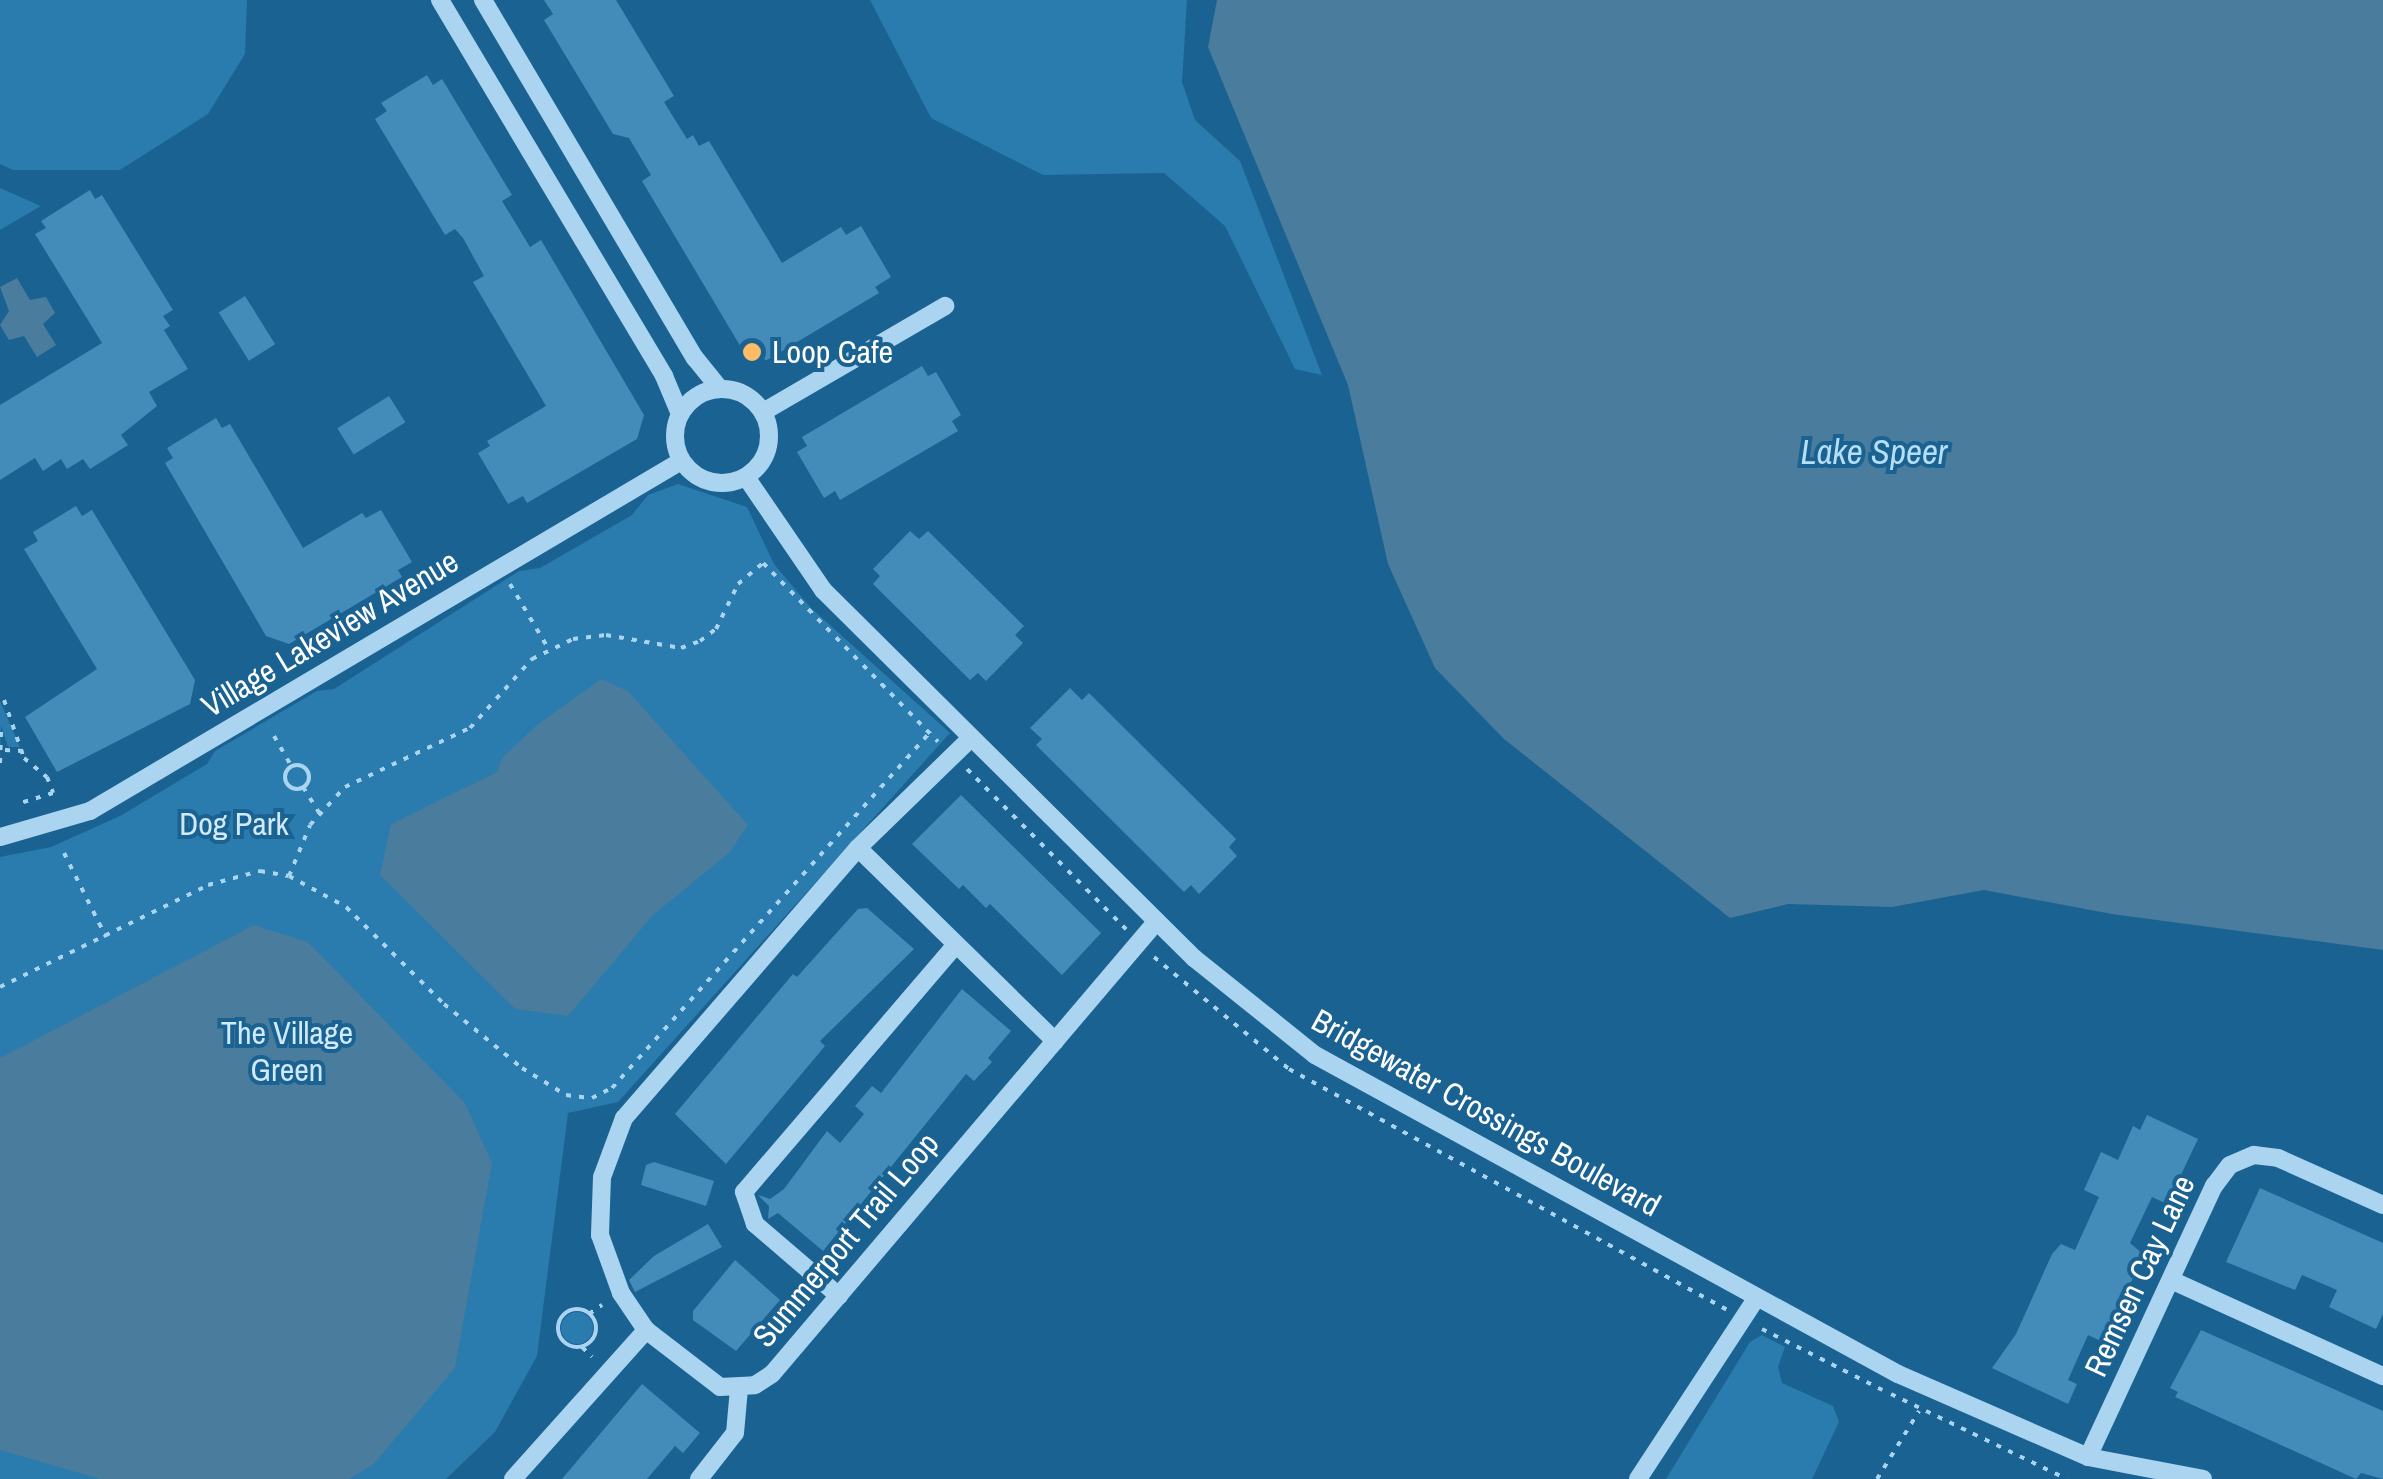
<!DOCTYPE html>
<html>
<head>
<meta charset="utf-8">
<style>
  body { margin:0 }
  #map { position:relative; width:2383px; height:1479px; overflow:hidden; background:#1a6292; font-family:"Archivo Narrow",sans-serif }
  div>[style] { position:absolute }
  .green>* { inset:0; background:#2a7bae }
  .round { border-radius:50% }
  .water>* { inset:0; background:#497c9d }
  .building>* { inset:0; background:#438bb9; transform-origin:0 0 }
  .path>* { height:4px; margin-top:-2px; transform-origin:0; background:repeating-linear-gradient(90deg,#aad4ef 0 5px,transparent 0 13px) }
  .path>.ring { margin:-2px; padding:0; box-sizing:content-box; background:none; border:4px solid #aad4ef; border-radius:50% }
  .minor>* { height:18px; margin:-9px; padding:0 9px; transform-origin:9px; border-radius:9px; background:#aad4ef }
  .minor>.ring { margin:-9px; padding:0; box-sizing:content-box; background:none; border:18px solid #aad4ef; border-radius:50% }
  .dots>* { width:28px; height:28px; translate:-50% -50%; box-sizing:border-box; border:5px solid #1a6292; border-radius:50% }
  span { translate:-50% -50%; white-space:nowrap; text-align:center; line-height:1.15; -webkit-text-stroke:8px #1a6292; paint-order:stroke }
  .poi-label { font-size:32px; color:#fff }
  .left { translate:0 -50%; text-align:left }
  .street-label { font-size:32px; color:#fff }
  .park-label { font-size:32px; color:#d0eafb }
  .water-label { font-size:35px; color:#b6def6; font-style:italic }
</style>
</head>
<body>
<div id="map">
  <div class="green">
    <div style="clip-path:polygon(0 0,247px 0,245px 54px,208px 114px,120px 170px,13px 170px,0 164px)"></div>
    <div style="clip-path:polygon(870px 0,1187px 0,1182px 82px,1195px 120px,1240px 161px,1322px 375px,1295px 369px,1225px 226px,1164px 173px,1043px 175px,931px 118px)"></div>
    <div style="clip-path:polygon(0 188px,41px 206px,0 230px)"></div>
    <div style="clip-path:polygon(678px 484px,747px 507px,774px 564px,811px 608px,950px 733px,618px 1102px,568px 1113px,537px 1356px,495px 1432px,446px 1479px,0 1479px,0 857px,51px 847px,120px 816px,207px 764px,215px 751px,317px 691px,334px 689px,519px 571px,540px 568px,632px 515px,648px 495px)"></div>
    <div style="clip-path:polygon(0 701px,20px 747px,8px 747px,1px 726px,0 761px)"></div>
    <div class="round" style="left:561px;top:1312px;width:32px;height:32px"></div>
    <div style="clip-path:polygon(1762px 1335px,1785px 1347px,1778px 1367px,1782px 1383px,1833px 1406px,1839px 1422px,1812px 1479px,1666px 1479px,1750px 1342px)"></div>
  </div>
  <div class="water">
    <div style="clip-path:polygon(1217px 0,2383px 0,2383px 950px,2112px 914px,1984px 890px,1892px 907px,1788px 904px,1730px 918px,1504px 739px,1435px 668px,1388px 564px,1348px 385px,1208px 47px)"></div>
    <div style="clip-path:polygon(17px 278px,30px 300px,46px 297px,55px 313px,43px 324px,56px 345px,37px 357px,24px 336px,9px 340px,0 325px,9px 311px,0 287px)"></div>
    <div style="clip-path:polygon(601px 679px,628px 691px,748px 825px,729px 853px,653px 915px,568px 1016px,515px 1009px,380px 875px,391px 824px,497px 772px,502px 758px,537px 725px)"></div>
    <div style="clip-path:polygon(254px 925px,308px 942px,465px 1103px,492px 1163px,455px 1368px,373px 1465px,349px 1479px,100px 1479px,0 1450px,0 1058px)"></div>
  </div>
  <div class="building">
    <div style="clip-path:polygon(544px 0,616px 0,674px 96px,664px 102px,687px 139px,693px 135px,699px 146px,709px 141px,782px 263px,841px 227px,846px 235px,861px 226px,891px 277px,875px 287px,879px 293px,767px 360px,745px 354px,642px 181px,651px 175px,629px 138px,613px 134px,544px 20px,553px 14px)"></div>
    <div style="clip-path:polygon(427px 75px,433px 85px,442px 79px,512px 195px,502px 201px,530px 247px,541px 240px,644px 415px,637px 439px,527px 503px,523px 496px,508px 504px,478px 453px,490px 446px,487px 441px,546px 406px,473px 282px,484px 276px,463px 238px,455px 229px,445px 235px,375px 119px,387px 111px,381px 103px)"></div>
    <div style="clip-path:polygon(90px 190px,95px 199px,102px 195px,173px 310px,163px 316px,170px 326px,164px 330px,188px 369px,149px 392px,157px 406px,121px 435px,128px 445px,90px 469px,83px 459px,67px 469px,61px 459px,43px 471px,35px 458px,0 480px,0 405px,102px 343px,35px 234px,46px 228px,41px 221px)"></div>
    <div style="left:245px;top:296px;width:57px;height:31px;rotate:58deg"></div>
    <div style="clip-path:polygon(922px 366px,928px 376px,936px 372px,961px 415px,952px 421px,958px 431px,840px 500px,835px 491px,824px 498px,797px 452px,807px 446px,802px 437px)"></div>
    <div style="left:389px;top:396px;width:31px;height:61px;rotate:58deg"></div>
    <div style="clip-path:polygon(216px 418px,222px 428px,230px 424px,303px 548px,362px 513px,366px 518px,381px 510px,412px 562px,398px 570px,402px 577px,289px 644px,266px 636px,165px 463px,173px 458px,167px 448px)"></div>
    <div style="clip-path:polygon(76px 506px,82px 516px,92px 510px,195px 680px,190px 704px,57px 772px,25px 717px,97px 669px,24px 549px,38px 541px,33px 532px)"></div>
    <div style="clip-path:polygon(910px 531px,919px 539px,928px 531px,1024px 626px,1015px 635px,1023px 643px,986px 681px,978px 673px,970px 680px,873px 584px,880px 576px,873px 569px)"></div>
    <div style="clip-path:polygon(1070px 688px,1082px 700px,1089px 693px,1236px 839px,1229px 847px,1237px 856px,1199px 894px,1191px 885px,1184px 892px,1036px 745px,1042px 739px,1030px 728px)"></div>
    <div style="clip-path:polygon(961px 795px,1101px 933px,1062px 975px,990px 904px,986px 908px,963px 885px,959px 889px,912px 844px)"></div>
    <div style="clip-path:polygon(867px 908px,914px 949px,820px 1041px,825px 1046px,726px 1164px,675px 1114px,793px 974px,797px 977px,858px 909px)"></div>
    <div style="clip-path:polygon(962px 989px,1011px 1031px,988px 1058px,992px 1062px,974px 1081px,966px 1074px,823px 1251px,778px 1213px,768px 1219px,769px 1206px,758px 1195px,770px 1199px,784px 1189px,827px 1131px,840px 1143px,864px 1114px,855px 1106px,872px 1086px,881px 1093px)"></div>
    <div style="clip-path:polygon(2147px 1115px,2198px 1139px,2167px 1204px,2152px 1197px,2130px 1243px,2144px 1255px,2103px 1342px,2088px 1335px,2068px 1380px,2077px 1384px,2068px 1404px,1992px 1368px,2016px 1334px,2052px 1254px,2061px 1244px,2075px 1250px,2099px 1197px,2084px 1190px,2101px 1152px,2118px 1160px,2133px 1126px,2140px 1130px)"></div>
    <div style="clip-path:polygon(654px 1162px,714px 1181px,706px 1206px,641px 1185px,646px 1165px)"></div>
    <div style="clip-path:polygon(2260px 1188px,2383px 1243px,2383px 1314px,2376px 1329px,2329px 1307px,2337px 1290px,2302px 1275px,2295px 1290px,2226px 1262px)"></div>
    <div style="clip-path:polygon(708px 1224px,722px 1247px,635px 1292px,629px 1280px,654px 1256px)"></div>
    <div style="clip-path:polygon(735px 1260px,780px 1300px,736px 1351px,693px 1320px,693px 1311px)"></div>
    <div style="clip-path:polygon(2201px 1330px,2383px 1411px,2383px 1479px,2361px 1473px,2356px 1479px,2175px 1397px,2178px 1392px,2170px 1388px)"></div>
    <div style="clip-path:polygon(642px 1384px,700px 1433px,683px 1453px,675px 1446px,647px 1479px,562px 1479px)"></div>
  </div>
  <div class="path">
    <div style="left:510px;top:584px;width:74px;rotate:59.3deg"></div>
    <div style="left:4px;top:700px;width:61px;rotate:71deg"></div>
    <div style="left:24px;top:758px;width:30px;rotate:40deg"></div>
    <div style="left:47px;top:777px;width:17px;rotate:69deg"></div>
    <div style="left:53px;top:793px;width:38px;rotate:163deg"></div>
    <div style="left:274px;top:736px;width:34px;rotate:60deg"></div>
    <div style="left:5px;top:750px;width:18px;rotate:3deg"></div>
    <div style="left:0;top:763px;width:36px;rotate:-88deg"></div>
    <div class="ring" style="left:285px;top:765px;width:20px;height:20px"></div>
    <div style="left:967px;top:769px;width:226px;rotate:45.2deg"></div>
    <div style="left:303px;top:787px;width:31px;rotate:58deg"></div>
    <div style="left:64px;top:853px;width:94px;rotate:63.4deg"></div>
    <div style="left:289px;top:876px;width:55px;rotate:-67.6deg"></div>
    <div style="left:310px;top:825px;width:52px;rotate:-47.4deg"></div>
    <div style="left:345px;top:787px;width:138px;rotate:-25.3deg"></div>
    <div style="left:470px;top:728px;width:93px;rotate:-48.1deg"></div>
    <div style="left:532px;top:659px;width:46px;rotate:-26deg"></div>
    <div style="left:573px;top:639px;width:33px;rotate:-7deg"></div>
    <div style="left:606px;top:635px;width:76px;rotate:9.8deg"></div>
    <div style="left:681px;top:648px;width:20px;rotate:-20deg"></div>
    <div style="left:700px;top:641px;width:20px;rotate:-37deg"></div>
    <div style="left:716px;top:629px;width:50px;rotate:-63.9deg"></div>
    <div style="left:738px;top:584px;width:33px;rotate:-40deg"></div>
    <div style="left:763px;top:563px;width:250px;rotate:45.6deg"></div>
    <div style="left:1154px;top:957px;width:175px;rotate:39.7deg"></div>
    <div style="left:1289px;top:1069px;width:500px;rotate:28.8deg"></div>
    <div style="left:0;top:987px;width:232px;rotate:-26.1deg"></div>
    <div style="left:208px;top:885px;width:54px;rotate:-15.1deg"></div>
    <div style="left:260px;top:871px;width:29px;rotate:10deg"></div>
    <div style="left:289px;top:876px;width:65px;rotate:28.5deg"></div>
    <div style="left:346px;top:907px;width:138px;rotate:44.7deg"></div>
    <div style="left:444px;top:1004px;width:101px;rotate:39.4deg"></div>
    <div style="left:522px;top:1068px;width:52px;rotate:31.5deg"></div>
    <div style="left:566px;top:1095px;width:26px;rotate:7deg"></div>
    <div style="left:592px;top:1098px;width:22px;rotate:-27deg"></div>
    <div style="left:612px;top:1088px;width:476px;rotate:-48.2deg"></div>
    <div class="ring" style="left:558px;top:1309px;width:34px;height:34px"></div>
    <div style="left:589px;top:1314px;width:16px;rotate:-35deg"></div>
    <div style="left:1762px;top:1329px;width:135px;rotate:26.9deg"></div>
    <div style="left:582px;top:1347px;width:14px;rotate:45deg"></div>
    <div style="left:1891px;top:1394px;width:195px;rotate:25.8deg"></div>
    <div style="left:1877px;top:1479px;width:80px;rotate:-58.3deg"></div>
  </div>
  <div class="minor">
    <div style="left:440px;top:0;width:438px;rotate:59.2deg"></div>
    <div style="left:664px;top:376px;width:41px;rotate:67.2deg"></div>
    <div style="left:483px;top:0;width:416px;rotate:59.4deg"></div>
    <div style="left:695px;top:358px;width:40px;rotate:51deg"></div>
    <div class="ring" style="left:675px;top:389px;width:76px;height:76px"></div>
    <div style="left:763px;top:412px;width:211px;rotate:-30.2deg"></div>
    <div style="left:746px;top:477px;width:137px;rotate:55.7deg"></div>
    <div style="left:823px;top:590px;width:523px;rotate:44.77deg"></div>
    <div style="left:1194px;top:958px;width:155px;rotate:38.7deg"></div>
    <div style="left:1315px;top:1055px;width:665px;rotate:28.69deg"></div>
    <div style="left:1898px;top:1374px;width:207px;rotate:23.6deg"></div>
    <div style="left:2088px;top:1457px;width:117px;rotate:10.8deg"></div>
    <div style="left:971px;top:738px;width:158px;rotate:135.8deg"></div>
    <div style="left:858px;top:848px;width:357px;rotate:130.9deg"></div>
    <div style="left:624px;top:1118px;width:63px;rotate:110.4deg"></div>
    <div style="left:602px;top:1177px;width:58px;rotate:92deg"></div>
    <div style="left:600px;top:1235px;width:62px;rotate:70.1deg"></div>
    <div style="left:621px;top:1293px;width:45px;rotate:56deg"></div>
    <div style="left:646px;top:1330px;width:93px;rotate:37.6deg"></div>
    <div style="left:720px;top:1387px;width:35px;rotate:-3deg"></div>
    <div style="left:755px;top:1385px;width:20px;rotate:-33deg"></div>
    <div style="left:772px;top:1374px;width:593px;rotate:-49.65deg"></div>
    <div style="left:0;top:837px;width:94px;rotate:-16.1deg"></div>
    <div style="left:90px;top:811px;width:687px;rotate:-30.63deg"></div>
    <div style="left:858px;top:848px;width:276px;rotate:44.4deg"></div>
    <div style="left:2171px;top:1280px;width:233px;rotate:24.4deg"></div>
    <div style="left:839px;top:1296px;width:111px;rotate:-139.4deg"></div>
    <div style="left:755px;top:1224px;width:34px;rotate:-109deg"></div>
    <div style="left:744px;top:1192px;width:326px;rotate:-49.4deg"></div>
    <div style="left:2088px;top:1457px;width:299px;rotate:-65.1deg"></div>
    <div style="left:2214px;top:1186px;width:26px;rotate:-53deg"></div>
    <div style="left:2230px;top:1165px;width:26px;rotate:-23deg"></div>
    <div style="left:2254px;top:1155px;width:24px;rotate:7deg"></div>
    <div style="left:2278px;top:1158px;width:115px;rotate:24.1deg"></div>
    <div style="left:513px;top:1479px;width:200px;rotate:-48.2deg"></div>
    <div style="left:699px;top:1479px;width:58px;rotate:-52deg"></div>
    <div style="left:735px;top:1433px;width:45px;rotate:-84.9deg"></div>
    <div style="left:1638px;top:1479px;width:217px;rotate:-56.8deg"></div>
  </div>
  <div class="dots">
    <div style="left:752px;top:352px;background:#ffbb68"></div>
  </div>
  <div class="poi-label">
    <span class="left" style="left:772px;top:352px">Loop Cafe</span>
  </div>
  <div class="street-label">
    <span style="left:330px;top:634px;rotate:-31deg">Village Lakeview Avenue</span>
    <span style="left:1486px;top:1113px;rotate:29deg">Bridgewater Crossings Boulevard</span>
    <span style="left:846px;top:1240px;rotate:-50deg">Summerport Trail Loop</span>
    <span style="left:2140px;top:1276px;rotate:-65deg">Remsen Cay Lane</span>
  </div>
  <div class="park-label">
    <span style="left:234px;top:824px">Dog Park</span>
    <span style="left:287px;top:1052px">The Village<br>Green</span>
  </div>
  <div class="water-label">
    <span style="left:1874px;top:452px">Lake Speer</span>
  </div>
</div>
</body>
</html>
